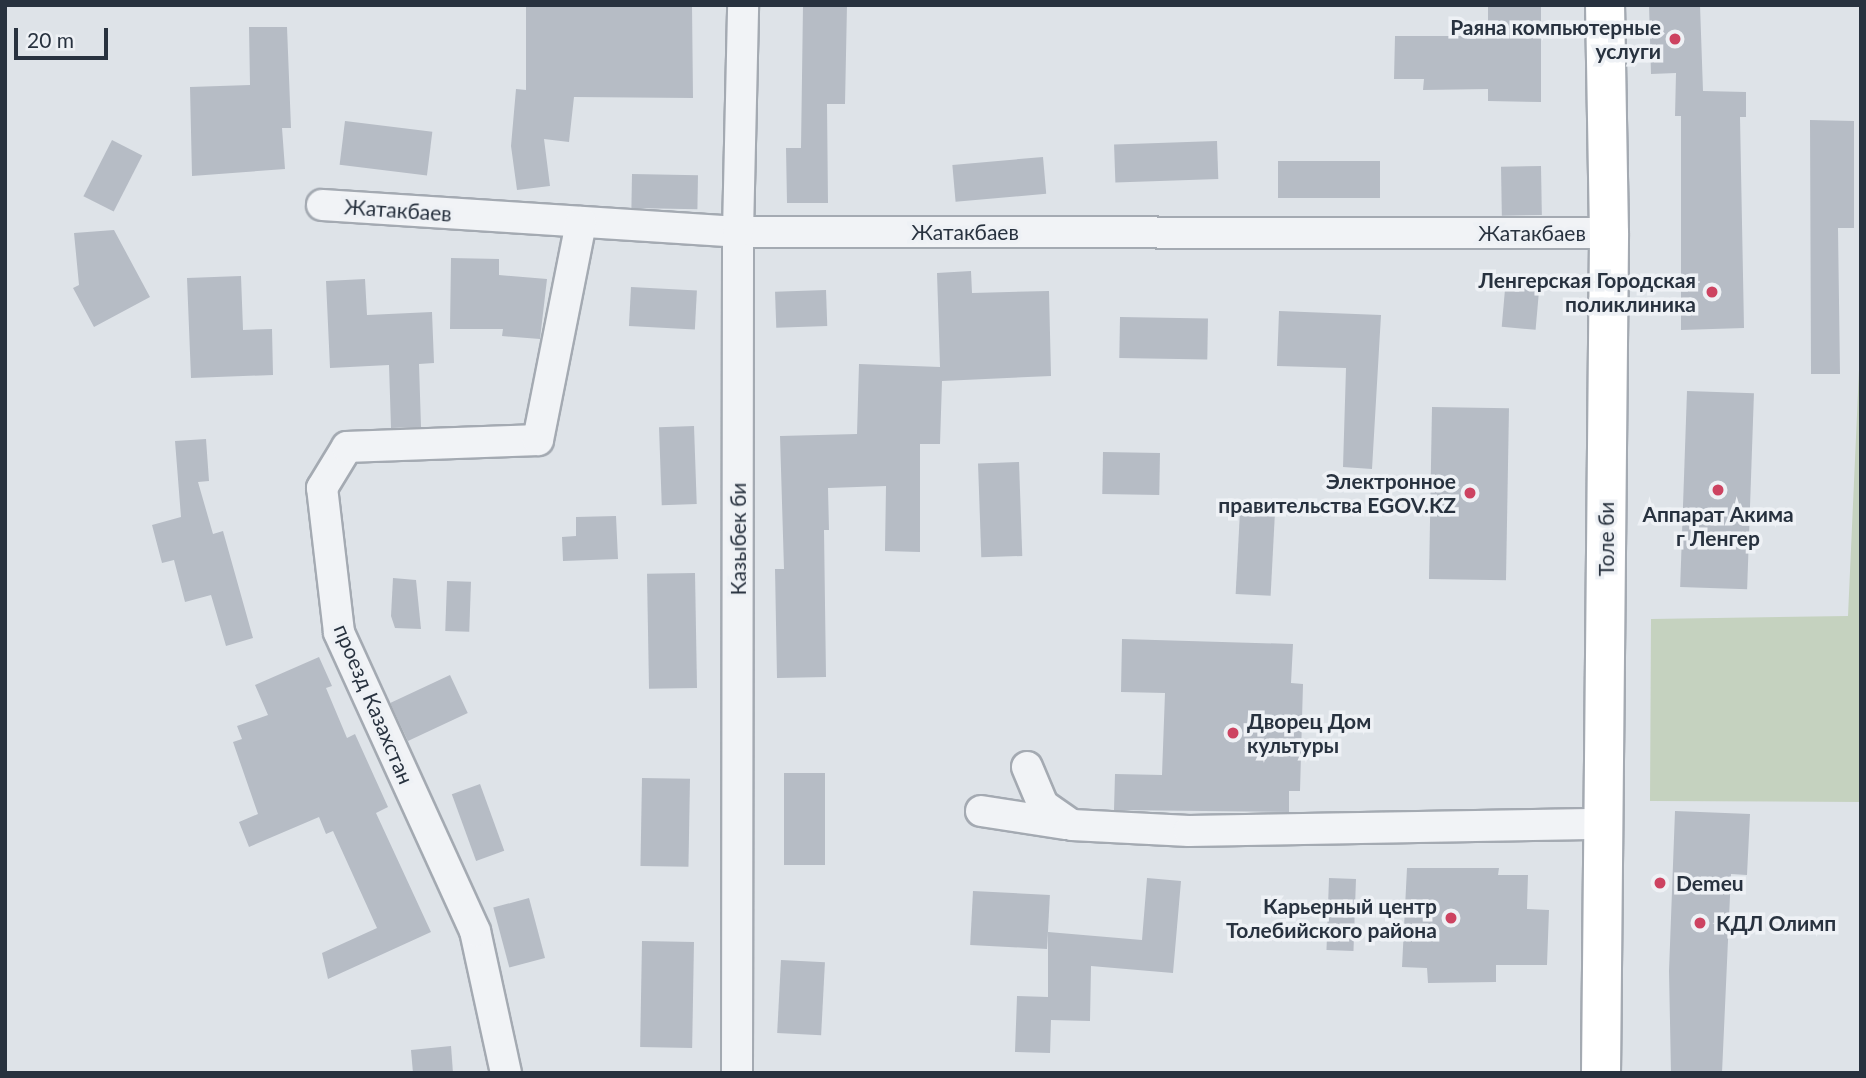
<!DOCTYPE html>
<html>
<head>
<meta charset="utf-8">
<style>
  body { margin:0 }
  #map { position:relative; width:1866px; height:1078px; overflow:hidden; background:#dee3e8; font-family:Lato,sans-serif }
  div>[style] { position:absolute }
  .green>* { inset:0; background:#c5d2bf }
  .building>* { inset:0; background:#b6bcc5; transform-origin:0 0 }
  .roads { filter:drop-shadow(2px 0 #a4aab2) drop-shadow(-2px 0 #a4aab2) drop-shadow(0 2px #a4aab2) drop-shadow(0 -2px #a4aab2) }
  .street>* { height:30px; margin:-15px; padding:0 15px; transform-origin:15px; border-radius:15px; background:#f1f3f6 }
  .secondary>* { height:38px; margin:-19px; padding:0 19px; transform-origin:19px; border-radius:19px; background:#fff }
  .dots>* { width:19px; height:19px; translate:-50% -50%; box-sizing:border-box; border:4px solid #eef1f5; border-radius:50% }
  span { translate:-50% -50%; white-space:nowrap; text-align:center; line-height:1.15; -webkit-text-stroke:7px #eef1f5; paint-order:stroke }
  .poi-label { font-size:21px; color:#28323f; font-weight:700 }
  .right { translate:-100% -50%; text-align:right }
  .left { translate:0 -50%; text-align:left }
  .street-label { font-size:21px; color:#28323f }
  .frame { position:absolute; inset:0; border:7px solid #28323f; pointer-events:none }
  .scale { position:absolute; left:14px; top:28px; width:94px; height:32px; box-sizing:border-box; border:4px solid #28323f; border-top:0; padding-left:9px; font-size:21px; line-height:24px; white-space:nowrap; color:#28323f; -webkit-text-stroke:5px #eef1f5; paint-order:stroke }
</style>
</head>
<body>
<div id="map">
  <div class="green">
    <div style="clip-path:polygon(1861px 325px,1861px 802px,1650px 801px,1651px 619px,1848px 616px)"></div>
  </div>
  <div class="building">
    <div style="clip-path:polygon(526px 5px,692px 5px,693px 98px,574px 97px,569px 142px,544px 139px,550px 186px,517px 190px,511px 146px,516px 89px,526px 90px)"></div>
    <div style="clip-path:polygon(803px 5px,847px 5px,845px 104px,827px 104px,828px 203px,787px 203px,786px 148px,801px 148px)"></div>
    <div style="clip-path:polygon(1488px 5px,1541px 5px,1541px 102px,1488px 101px,1488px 89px,1423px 90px,1424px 79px,1394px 79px,1395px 36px,1488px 36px)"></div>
    <div style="clip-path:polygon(1649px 5px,1700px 5px,1703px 91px,1746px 92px,1746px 117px,1740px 117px,1744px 328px,1681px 330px,1681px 116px,1675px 116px,1676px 73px,1651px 74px)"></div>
    <div style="clip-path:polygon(249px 27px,287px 27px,291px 128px,282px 128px,285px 169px,192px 176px,190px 87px,250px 85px)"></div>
    <div style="clip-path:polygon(1810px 120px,1854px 121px,1854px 228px,1838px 228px,1840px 374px,1811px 374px)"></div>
    <div style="left:345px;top:121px;width:88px;height:44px;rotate:7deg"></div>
    <div style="left:112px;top:140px;width:34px;height:63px;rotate:27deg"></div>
    <div style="left:1217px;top:141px;width:38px;height:103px;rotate:88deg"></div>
    <div style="left:1043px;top:157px;width:37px;height:91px;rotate:85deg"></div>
    <div style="left:1380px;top:161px;width:37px;height:102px;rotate:90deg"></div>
    <div style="left:1541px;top:166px;width:49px;height:40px;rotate:89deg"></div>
    <div style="left:632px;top:174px;width:66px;height:34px;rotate:1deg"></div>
    <div style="clip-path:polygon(114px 230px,150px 297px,94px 327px,73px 288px,79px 285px,74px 233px)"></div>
    <div style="clip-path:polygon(451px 258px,499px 259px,499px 275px,547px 279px,540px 339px,502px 336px,503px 329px,450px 329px)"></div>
    <div style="clip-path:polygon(971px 271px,972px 293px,1049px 291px,1051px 376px,942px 381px,940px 444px,920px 444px,920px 552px,885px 551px,886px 486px,828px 488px,829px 530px,824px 530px,826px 677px,777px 678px,775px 569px,784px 569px,780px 436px,857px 434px,859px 364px,940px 367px,937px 273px)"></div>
    <div style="clip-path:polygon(241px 276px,243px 330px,272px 329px,273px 375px,191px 378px,187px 278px)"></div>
    <div style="left:1506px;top:278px;width:34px;height:49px;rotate:5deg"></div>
    <div style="clip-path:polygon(365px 279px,367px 315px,432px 312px,434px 363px,419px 364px,421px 427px,391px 428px,389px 365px,330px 368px,326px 281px)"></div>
    <div style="left:631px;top:287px;width:66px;height:39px;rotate:3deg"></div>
    <div style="left:826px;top:290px;width:36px;height:51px;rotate:88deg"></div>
    <div style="clip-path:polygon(1279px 311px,1381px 315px,1372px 469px,1343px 467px,1346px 368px,1277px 366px)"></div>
    <div style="left:1120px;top:317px;width:88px;height:41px;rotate:1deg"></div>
    <div style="left:1687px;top:391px;width:67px;height:196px;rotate:2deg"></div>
    <div style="left:1432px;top:407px;width:77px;height:172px;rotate:1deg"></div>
    <div style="left:694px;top:426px;width:78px;height:35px;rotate:88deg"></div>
    <div style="clip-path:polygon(206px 439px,209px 481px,198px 482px,213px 534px,223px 531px,253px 638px,226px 646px,211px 595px,185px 602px,174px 560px,162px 563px,152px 525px,181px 517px,175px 441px)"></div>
    <div style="left:1103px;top:452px;width:57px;height:42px;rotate:1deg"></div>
    <div style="left:1019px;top:462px;width:94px;height:41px;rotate:88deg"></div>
    <div style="left:1240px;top:511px;width:35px;height:83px;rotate:3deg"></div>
    <div style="clip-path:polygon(616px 516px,618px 559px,563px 561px,562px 537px,576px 536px,576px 517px)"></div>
    <div style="left:695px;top:573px;width:115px;height:48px;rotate:89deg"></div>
    <div style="clip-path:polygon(393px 578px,416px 580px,421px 629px,395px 628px,391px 616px)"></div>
    <div style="left:447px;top:581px;width:24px;height:50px;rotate:2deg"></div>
    <div style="clip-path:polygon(1122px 639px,1293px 644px,1291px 683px,1303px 684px,1300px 791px,1289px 791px,1289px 812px,1114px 810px,1115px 774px,1162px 775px,1165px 693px,1121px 692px)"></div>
    <div style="clip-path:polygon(319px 657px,332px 686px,326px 688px,347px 738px,355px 734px,388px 807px,376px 813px,431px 932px,328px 979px,322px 953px,377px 928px,333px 831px,326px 834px,319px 817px,249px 847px,239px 822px,258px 814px,233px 742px,242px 739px,237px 726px,268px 715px,255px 685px)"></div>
    <div style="left:450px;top:675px;width:42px;height:66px;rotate:65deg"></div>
    <div style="left:784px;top:773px;width:41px;height:92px"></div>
    <div style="left:642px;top:778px;width:48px;height:88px;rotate:1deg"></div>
    <div style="left:480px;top:784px;width:71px;height:30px;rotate:70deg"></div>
    <div style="clip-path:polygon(1675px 811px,1750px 814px,1747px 875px,1731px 874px,1722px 1073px,1671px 1073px,1669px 971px)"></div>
    <div style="clip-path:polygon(1407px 868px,1499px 868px,1498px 875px,1528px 875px,1527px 909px,1549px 910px,1547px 965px,1496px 965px,1496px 982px,1428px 983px,1427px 968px,1402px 967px)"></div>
    <div style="clip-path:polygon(1147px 878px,1181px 881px,1173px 973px,1091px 966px,1090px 1021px,1051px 1020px,1050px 1053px,1015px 1052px,1017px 996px,1048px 997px,1048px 932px,1142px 940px)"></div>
    <div style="left:1329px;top:878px;width:27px;height:72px;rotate:2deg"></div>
    <div style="left:973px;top:891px;width:77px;height:54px;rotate:3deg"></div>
    <div style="left:529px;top:898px;width:62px;height:37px;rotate:75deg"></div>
    <div style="left:642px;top:941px;width:52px;height:106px;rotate:1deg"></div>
    <div style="left:781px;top:960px;width:44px;height:73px;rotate:3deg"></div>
    <div style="clip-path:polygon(451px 1046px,453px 1073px,413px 1073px,411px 1050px)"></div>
  </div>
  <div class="roads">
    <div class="street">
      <div style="left:322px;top:205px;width:417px;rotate:3.7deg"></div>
      <div style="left:738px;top:232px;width:871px;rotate:0.07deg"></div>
      <div style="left:1027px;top:767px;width:41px;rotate:67.2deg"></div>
      <div style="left:1043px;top:805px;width:35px;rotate:35deg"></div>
      <div style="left:1072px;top:825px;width:117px;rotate:2.9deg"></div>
      <div style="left:1189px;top:831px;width:415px;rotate:-1deg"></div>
      <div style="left:981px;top:811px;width:85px;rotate:8.8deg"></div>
      <div style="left:506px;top:1073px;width:145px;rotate:-102.3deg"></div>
      <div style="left:475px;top:931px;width:328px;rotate:-114.5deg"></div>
      <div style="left:339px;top:632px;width:145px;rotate:-96.7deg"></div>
      <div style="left:322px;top:488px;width:48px;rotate:-58.6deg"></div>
      <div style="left:347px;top:447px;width:191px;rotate:-2.1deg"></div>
      <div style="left:538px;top:440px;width:222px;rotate:-78.8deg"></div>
      <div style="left:737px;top:1073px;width:841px;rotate:-89.93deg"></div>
      <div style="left:738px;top:232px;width:227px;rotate:-88.7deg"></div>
    </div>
    <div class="secondary">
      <div style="left:1601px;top:1073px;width:840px;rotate:-89.45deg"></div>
      <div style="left:1609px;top:233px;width:228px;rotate:-91deg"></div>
    </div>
  </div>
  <div class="dots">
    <div style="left:1675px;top:39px;background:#cd4361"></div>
    <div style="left:1712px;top:292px;background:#cd4361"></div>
    <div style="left:1718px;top:490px;background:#cd4361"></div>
    <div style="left:1470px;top:493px;background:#cd4361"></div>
    <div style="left:1233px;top:733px;background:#cd4361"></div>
    <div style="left:1660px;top:883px;background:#cd4361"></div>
    <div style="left:1451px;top:918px;background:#cd4361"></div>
    <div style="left:1700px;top:923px;background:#cd4361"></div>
  </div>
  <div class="poi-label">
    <span class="right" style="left:1661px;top:39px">Раяна компьютерные<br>услуги</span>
    <span class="right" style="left:1696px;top:292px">Ленгерская Городская<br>поликлиника</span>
    <span class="right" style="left:1456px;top:493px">Электронное<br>правительства EGOV.KZ</span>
    <span style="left:1718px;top:526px">Аппарат Акима<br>г Ленгер</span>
    <span class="left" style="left:1247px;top:733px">Дворец Дом<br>культуры</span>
    <span class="left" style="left:1676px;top:883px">Demeu</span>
    <span class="right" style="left:1437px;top:918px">Карьерный центр<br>Толебийского района</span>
    <span class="left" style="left:1716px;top:923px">КДЛ Олимп</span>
  </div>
  <div class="street-label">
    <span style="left:398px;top:210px;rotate:4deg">Жатакбаев</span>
    <span style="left:965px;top:232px">Жатакбаев</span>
    <span style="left:1532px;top:233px">Жатакбаев</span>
    <span style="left:738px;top:539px;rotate:-90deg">Казыбек би</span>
    <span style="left:1606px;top:539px;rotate:-90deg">Толе би</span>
    <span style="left:374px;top:704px;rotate:67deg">проезд Казахстан</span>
  </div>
  <div class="frame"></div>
  <div class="scale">20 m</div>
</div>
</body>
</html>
